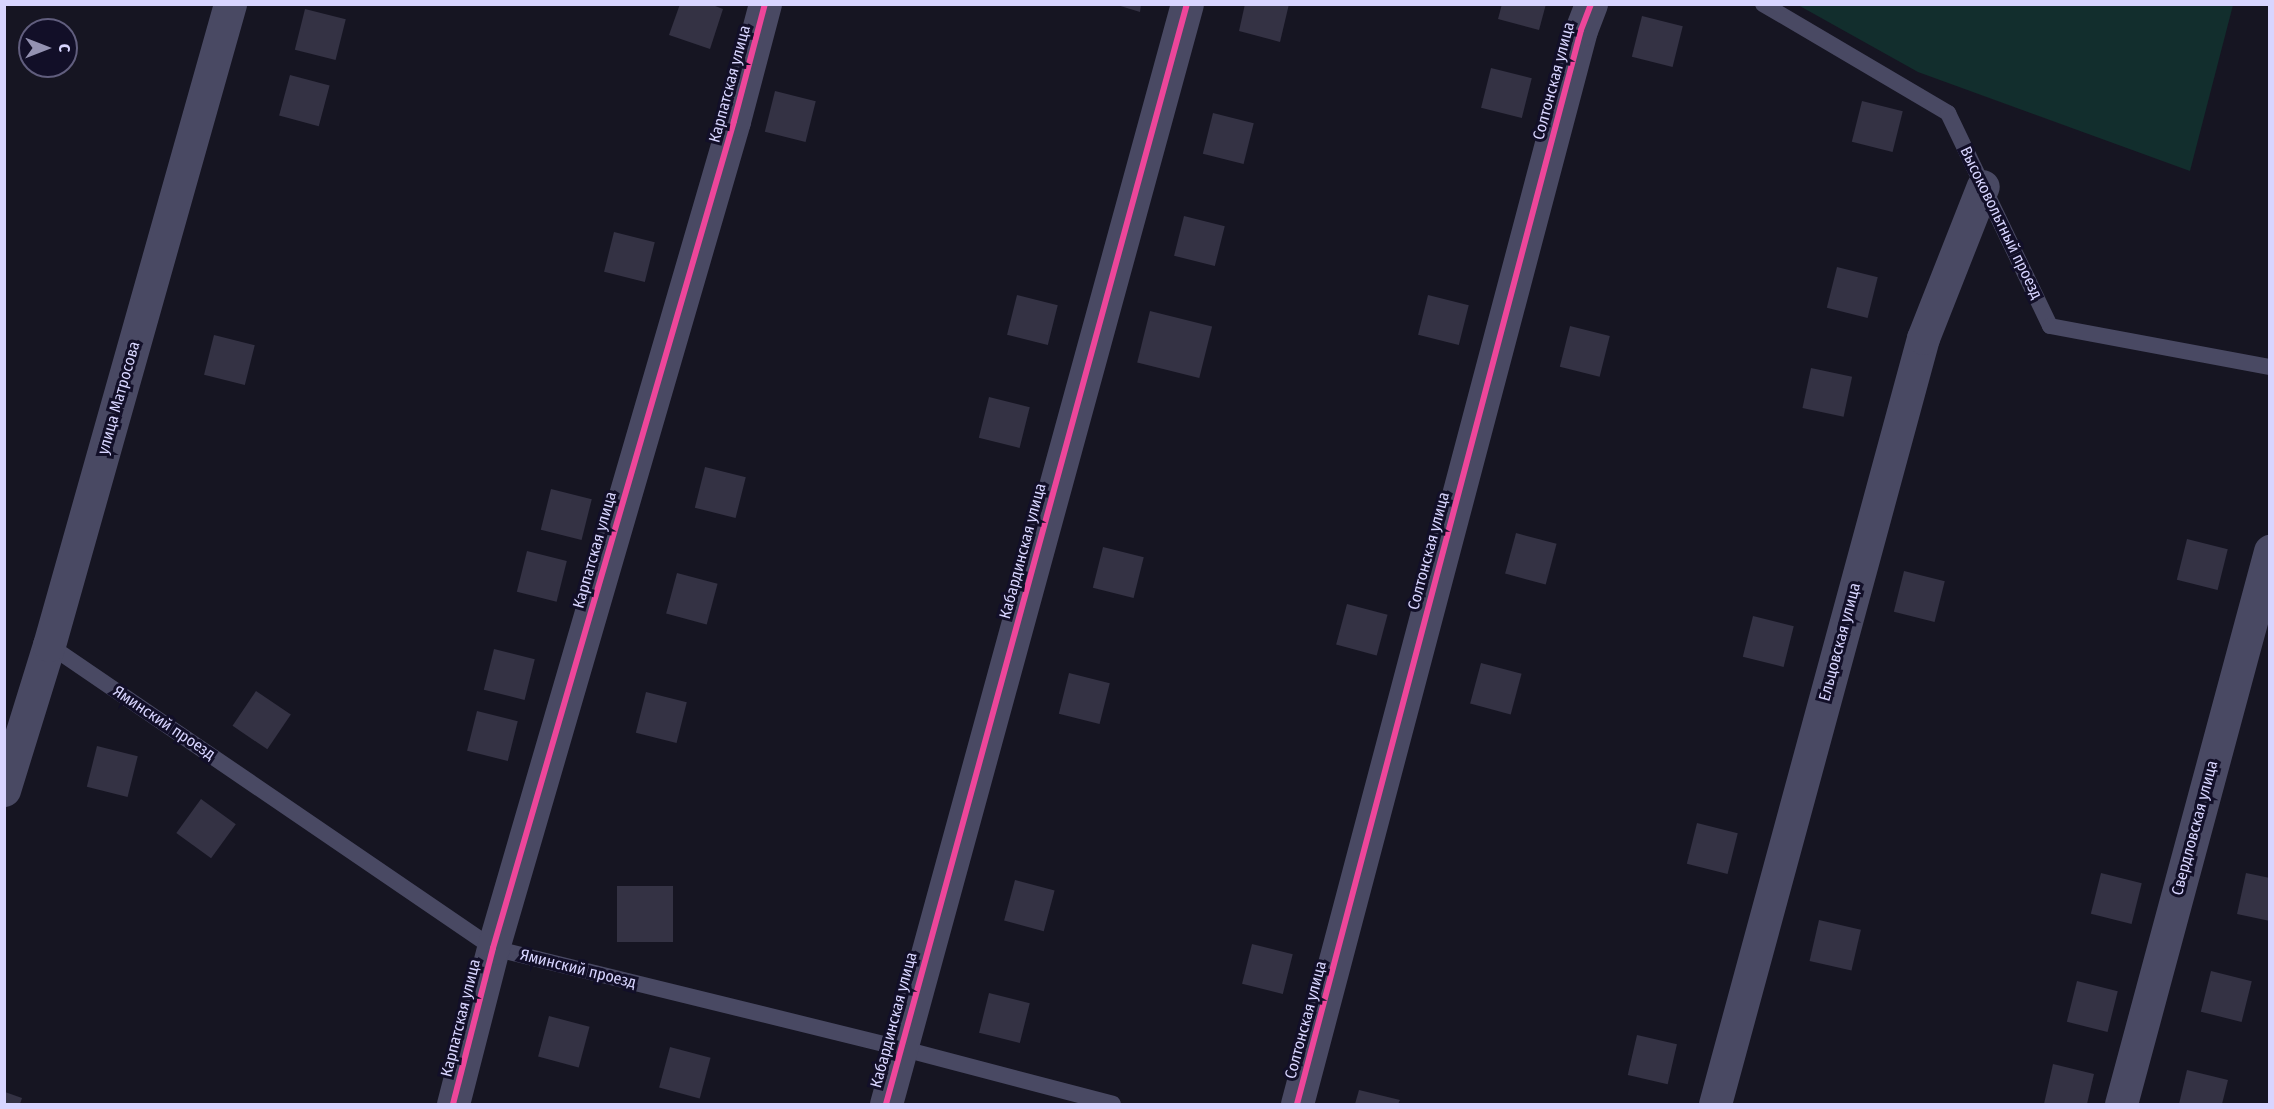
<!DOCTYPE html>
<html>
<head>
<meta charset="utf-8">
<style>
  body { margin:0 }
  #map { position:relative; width:2274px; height:1109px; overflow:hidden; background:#161522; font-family:"Fira Sans Condensed",sans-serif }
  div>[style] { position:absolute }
  .green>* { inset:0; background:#122e2d }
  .building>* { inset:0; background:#343244; transform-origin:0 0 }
  .service>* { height:16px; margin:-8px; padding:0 8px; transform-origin:8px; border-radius:8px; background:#494963 }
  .minor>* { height:33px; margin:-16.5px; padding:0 16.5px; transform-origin:16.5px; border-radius:16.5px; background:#494963 }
  .cycleway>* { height:6px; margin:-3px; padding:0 3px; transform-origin:3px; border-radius:3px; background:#ed469a }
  span { translate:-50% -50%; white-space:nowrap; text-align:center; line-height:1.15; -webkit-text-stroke:6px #120f28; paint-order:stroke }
  .street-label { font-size:16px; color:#d8d5ff }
  .frame { position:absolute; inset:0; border:6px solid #d8d5ff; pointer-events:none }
  .north { position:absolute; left:18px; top:18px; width:60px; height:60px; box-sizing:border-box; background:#120f28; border:2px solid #615e7e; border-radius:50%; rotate:90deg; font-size:16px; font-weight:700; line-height:24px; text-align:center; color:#d8d5ff }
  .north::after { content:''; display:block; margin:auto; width:21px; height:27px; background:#9492b2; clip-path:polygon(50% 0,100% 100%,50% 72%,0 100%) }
</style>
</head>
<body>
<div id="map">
  <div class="green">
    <div style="clip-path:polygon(1798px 5px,2233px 4px,2233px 5px,2190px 171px,1918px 72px)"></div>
  </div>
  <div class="building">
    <div style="clip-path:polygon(680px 4px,710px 4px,723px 9px,710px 49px,669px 35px)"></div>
    <div style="clip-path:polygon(1114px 4px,1141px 4px,1140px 12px)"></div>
    <div style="clip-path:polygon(1245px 4px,1289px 4px,1280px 42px,1239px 31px)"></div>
    <div style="clip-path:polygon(1502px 4px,1546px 4px,1539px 30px,1498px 19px)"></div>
    <div style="left:305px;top:9px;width:42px;height:42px;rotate:14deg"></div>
    <div style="left:1642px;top:16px;width:42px;height:42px;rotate:14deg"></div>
    <div style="left:1491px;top:68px;width:42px;height:41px;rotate:14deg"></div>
    <div style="left:290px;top:75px;width:41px;height:42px;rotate:15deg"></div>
    <div style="left:775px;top:91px;width:42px;height:42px;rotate:14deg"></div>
    <div style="left:1862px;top:101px;width:42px;height:42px;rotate:14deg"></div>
    <div style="left:1213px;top:113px;width:42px;height:42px;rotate:14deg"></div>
    <div style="left:1184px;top:216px;width:42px;height:41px;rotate:14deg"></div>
    <div style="left:614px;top:232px;width:42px;height:41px;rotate:14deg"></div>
    <div style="left:1837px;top:267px;width:42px;height:42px;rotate:14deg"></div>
    <div style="left:1017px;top:295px;width:42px;height:41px;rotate:14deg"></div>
    <div style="left:1428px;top:295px;width:42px;height:41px;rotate:14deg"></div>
    <div style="left:1150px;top:311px;width:64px;height:53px;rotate:14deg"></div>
    <div style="left:1570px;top:326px;width:41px;height:42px;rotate:14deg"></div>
    <div style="left:214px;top:335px;width:42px;height:41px;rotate:14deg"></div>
    <div style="left:1811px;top:368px;width:42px;height:41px;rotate:12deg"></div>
    <div style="left:989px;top:397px;width:42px;height:42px;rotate:14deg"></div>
    <div style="left:705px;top:467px;width:42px;height:42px;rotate:14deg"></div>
    <div style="left:551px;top:489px;width:42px;height:42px;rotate:14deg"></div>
    <div style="left:1516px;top:533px;width:42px;height:42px;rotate:15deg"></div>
    <div style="left:2187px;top:539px;width:42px;height:42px;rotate:14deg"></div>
    <div style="left:1103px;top:547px;width:42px;height:42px;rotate:14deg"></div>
    <div style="left:527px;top:551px;width:41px;height:42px;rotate:14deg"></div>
    <div style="left:1904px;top:571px;width:42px;height:42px;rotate:14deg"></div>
    <div style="left:677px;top:573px;width:42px;height:42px;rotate:15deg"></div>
    <div style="left:1347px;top:604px;width:42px;height:42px;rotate:15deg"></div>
    <div style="left:1753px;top:616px;width:42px;height:42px;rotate:14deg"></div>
    <div style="left:494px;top:649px;width:42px;height:42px;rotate:14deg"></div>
    <div style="left:1481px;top:663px;width:42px;height:42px;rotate:15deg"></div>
    <div style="left:1069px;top:673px;width:42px;height:42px;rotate:14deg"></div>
    <div style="left:256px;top:691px;width:42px;height:42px;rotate:34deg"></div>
    <div style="left:646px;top:692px;width:42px;height:42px;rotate:14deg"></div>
    <div style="left:477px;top:711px;width:42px;height:41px;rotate:14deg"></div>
    <div style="left:97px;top:746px;width:42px;height:42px;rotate:14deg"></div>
    <div style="left:201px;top:799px;width:43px;height:42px;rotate:36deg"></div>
    <div style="left:1697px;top:823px;width:42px;height:42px;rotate:14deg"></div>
    <div style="left:2101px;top:873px;width:42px;height:42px;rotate:14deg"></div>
    <div style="clip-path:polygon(2246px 873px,2270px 878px,2270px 921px,2237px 914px)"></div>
    <div style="left:1015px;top:880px;width:41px;height:42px;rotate:15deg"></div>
    <div style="left:617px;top:886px;width:56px;height:56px"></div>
    <div style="left:1819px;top:920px;width:43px;height:42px;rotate:13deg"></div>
    <div style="left:1252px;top:944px;width:42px;height:41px;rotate:14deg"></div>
    <div style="left:2211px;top:971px;width:42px;height:42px;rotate:14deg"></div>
    <div style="left:2077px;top:981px;width:42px;height:42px;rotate:14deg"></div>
    <div style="left:989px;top:993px;width:42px;height:41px;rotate:14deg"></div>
    <div style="left:549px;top:1016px;width:42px;height:42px;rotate:15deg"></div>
    <div style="left:1637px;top:1035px;width:41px;height:41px;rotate:13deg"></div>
    <div style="left:670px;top:1047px;width:42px;height:42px;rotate:15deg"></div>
    <div style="clip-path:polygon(2053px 1064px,2094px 1074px,2087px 1104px,2044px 1104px)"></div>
    <div style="clip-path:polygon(2187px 1070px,2228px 1080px,2222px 1104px,2179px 1104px)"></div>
    <div style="clip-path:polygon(1359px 1090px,1400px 1100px,1398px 1104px,1355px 1104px)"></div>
    <div style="clip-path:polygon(5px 1092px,22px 1098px,20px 1104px,5px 1104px)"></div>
  </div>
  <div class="service">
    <div style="left:1763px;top:4px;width:215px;rotate:30.5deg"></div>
    <div style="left:1948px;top:113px;width:236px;rotate:64.4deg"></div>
    <div style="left:2050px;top:326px;width:224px;rotate:10.6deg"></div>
    <div style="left:49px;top:645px;width:538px;rotate:34.31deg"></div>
    <div style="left:493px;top:948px;width:419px;rotate:13.8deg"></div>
    <div style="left:900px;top:1048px;width:220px;rotate:14.7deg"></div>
  </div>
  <div class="minor">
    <div style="left:4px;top:790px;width:152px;rotate:-72.8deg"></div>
    <div style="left:49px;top:645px;width:666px;rotate:-74.23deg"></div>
    <div style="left:453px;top:1104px;width:161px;rotate:-75.6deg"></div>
    <div style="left:493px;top:948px;width:861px;rotate:-73.75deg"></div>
    <div style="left:734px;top:121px;width:121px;rotate:-75.2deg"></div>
    <div style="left:886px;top:1104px;width:1140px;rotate:-74.7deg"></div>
    <div style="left:1297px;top:1104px;width:1111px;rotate:-75.19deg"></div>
    <div style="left:1581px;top:30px;width:28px;rotate:-69deg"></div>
    <div style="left:1715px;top:1104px;width:794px;rotate:-74.81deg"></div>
    <div style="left:1923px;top:338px;width:163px;rotate:-68.5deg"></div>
    <div style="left:2121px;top:1104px;width:573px;rotate:-74.92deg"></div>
  </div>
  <div class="cycleway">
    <div style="left:453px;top:1104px;width:161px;rotate:-75.6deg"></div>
    <div style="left:493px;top:948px;width:861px;rotate:-73.75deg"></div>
    <div style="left:734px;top:121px;width:121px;rotate:-75.2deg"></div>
    <div style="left:886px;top:1104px;width:1140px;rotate:-74.7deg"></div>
    <div style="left:1297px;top:1104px;width:1111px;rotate:-75.19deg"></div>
    <div style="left:1581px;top:30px;width:28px;rotate:-69deg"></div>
  </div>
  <div class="street-label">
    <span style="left:1554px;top:81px;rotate:-75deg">Солтонская улица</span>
    <span style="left:730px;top:84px;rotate:-75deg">Карпатская улица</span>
    <span style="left:2001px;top:223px;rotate:64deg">Высоковольтный проезд</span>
    <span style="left:119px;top:398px;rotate:-74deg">улица Матросова</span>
    <span style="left:595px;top:550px;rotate:-74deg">Карпатская улица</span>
    <span style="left:1023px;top:551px;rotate:-75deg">Кабардинская улица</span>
    <span style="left:1429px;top:551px;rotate:-75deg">Солтонская улица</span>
    <span style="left:1840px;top:642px;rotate:-75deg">Ельцовская улица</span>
    <span style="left:164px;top:723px;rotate:34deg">Яминский проезд</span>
    <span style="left:2195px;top:828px;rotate:-75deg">Свердловская улица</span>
    <span style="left:578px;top:969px;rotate:14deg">Яминский проезд</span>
    <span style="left:461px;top:1018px;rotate:-76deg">Карпатская улица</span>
    <span style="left:894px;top:1020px;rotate:-75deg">Кабардинская улица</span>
    <span style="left:1306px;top:1020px;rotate:-75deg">Солтонская улица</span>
  </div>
  <div class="frame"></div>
  <div class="north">С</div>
</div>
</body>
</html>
